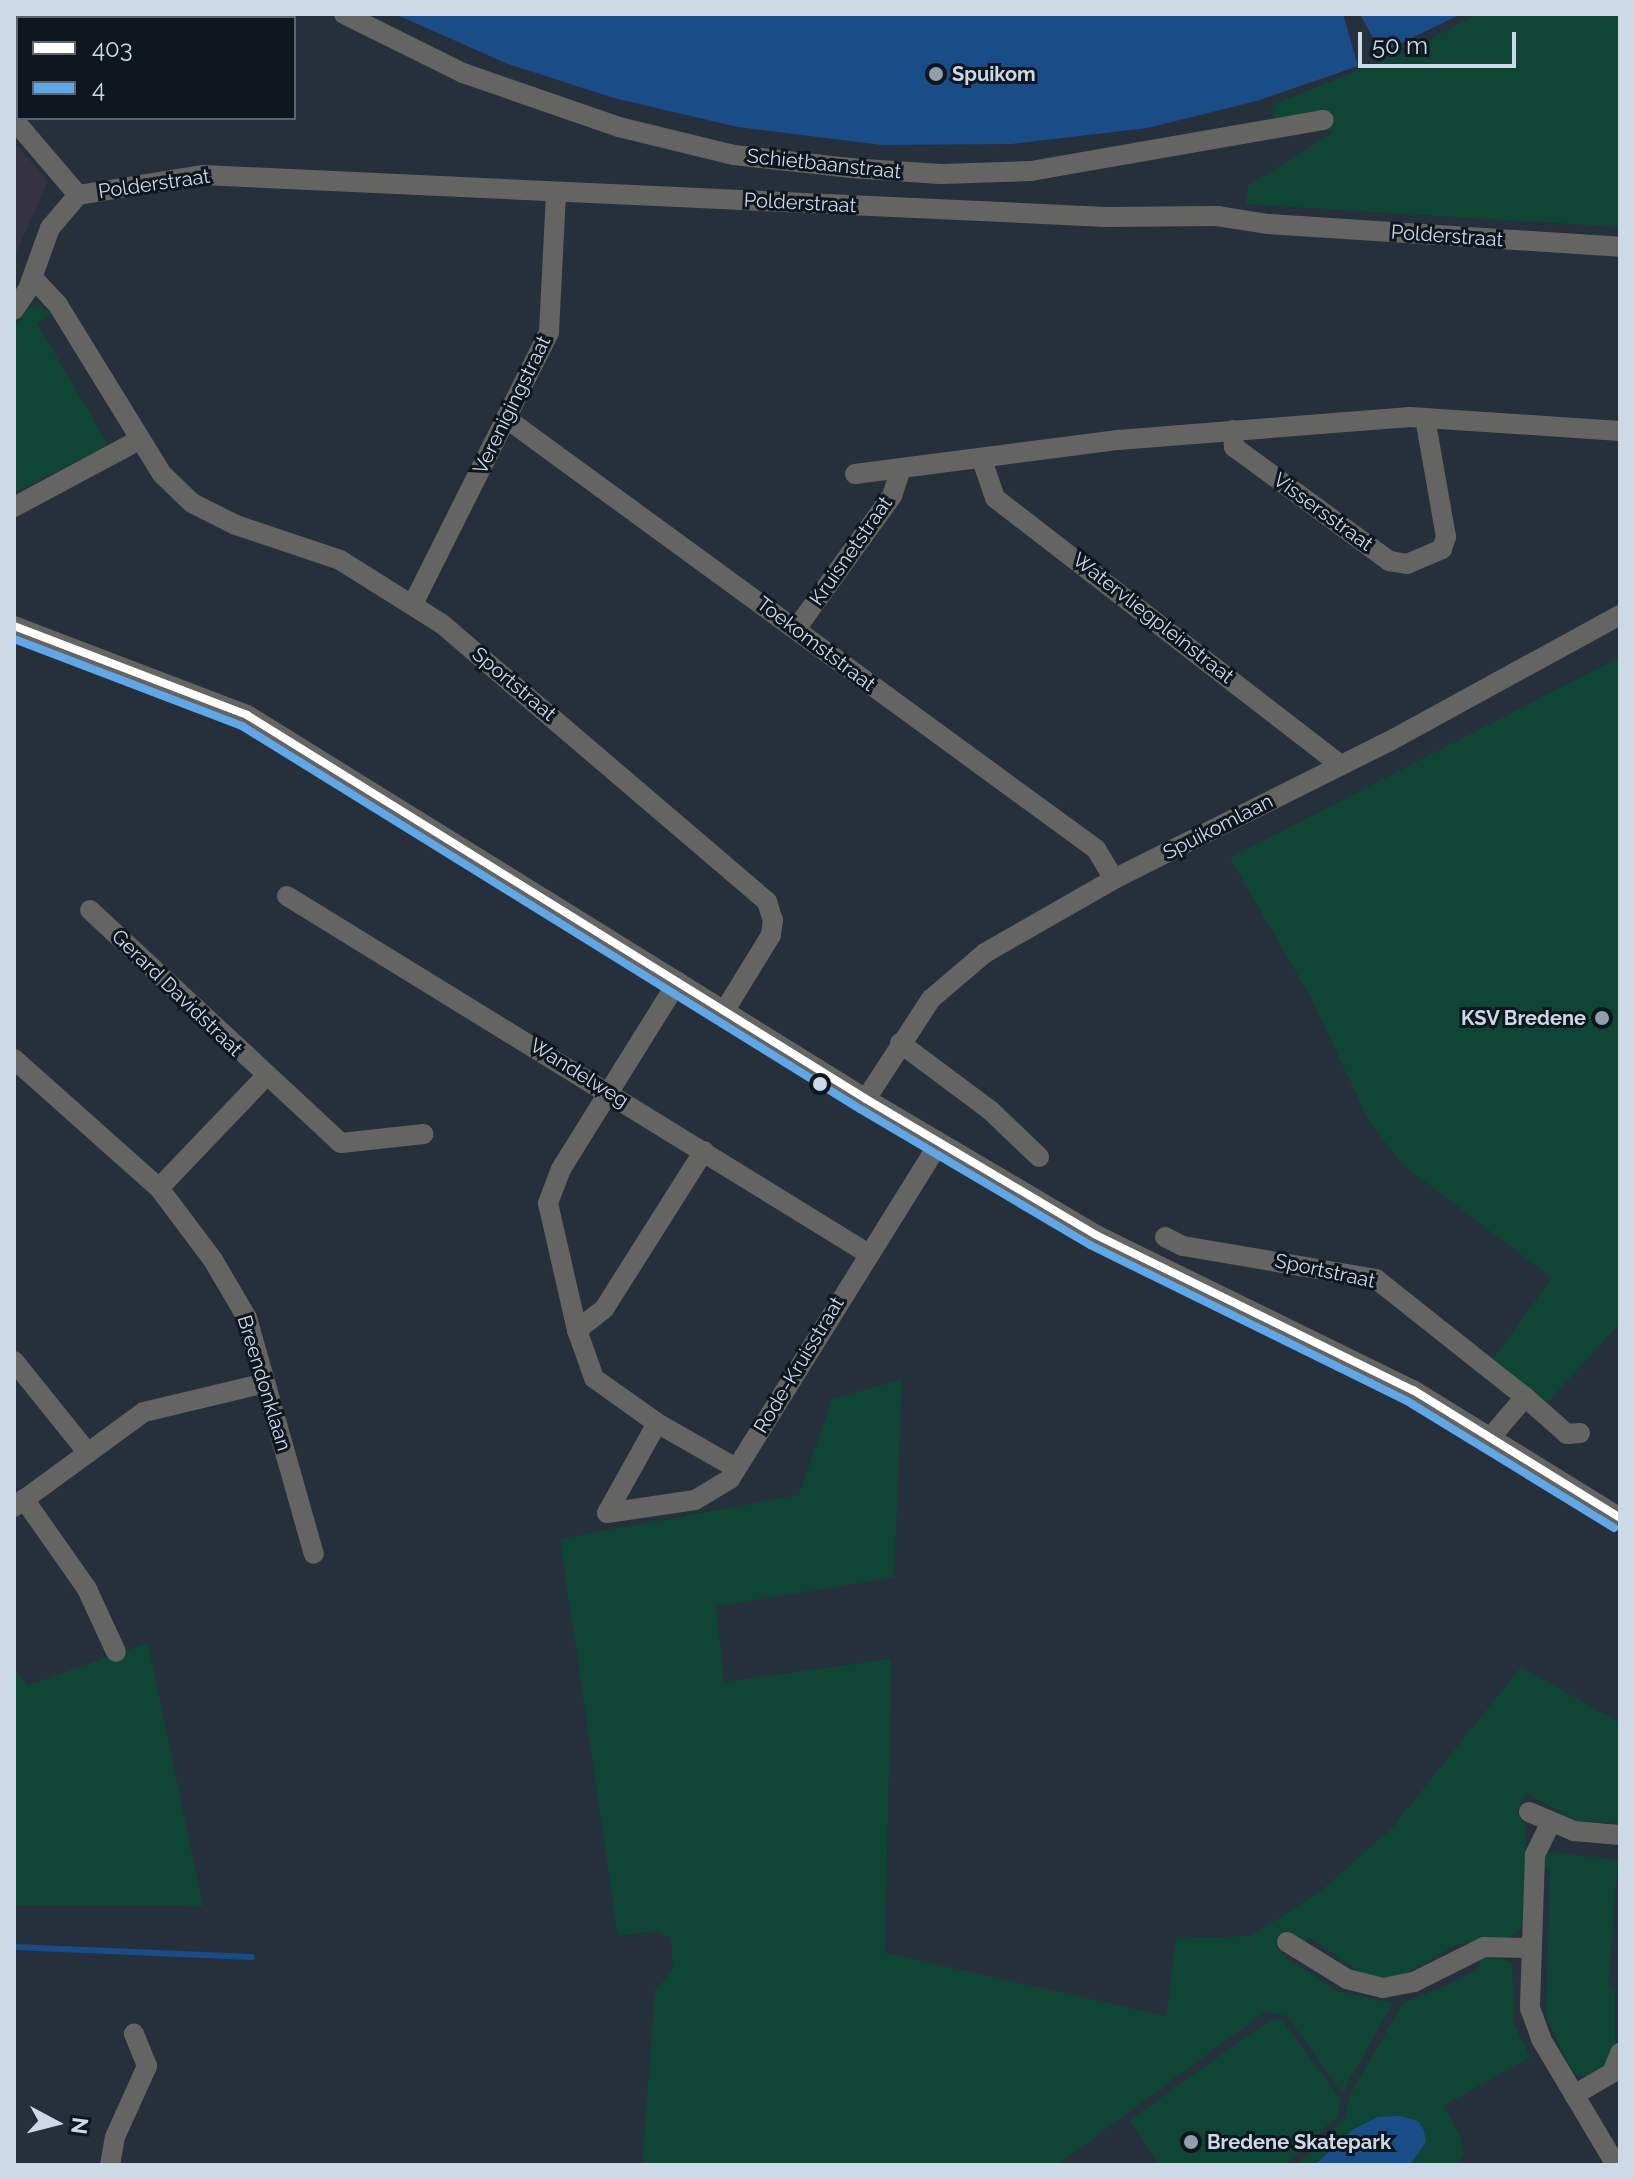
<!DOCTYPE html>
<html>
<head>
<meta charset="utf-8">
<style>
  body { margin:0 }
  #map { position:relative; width:1634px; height:2179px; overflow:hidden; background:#26303c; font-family:Raleway,sans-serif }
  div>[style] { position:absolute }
  .education>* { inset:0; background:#353242 }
  .green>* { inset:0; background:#0e4534 }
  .water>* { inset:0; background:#1a4d88 }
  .stream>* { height:6px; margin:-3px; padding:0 3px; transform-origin:3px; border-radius:3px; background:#1a4d88 }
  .minor>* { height:20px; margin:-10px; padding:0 10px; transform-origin:10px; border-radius:10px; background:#646562 }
  .bus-1>* { height:8px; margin:-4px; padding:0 4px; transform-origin:4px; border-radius:4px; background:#fff }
  .bus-2>* { height:8px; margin:-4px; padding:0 4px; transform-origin:4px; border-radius:4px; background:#60a7e8 }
  .dots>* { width:22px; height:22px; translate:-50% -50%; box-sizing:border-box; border:4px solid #0e1720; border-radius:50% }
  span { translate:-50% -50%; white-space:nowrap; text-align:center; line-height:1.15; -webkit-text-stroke:6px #0e1720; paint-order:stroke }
  .poi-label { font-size:20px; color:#ced9e8; font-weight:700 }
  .left { translate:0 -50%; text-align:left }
  .right { translate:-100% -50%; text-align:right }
  .street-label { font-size:20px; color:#ced9e8 }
  .frame { position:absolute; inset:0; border:16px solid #ced9e8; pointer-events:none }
  .legend { position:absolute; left:16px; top:16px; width:280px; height:104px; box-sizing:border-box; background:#0e1720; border:2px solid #5b6570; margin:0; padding:10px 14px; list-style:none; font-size:24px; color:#ced9e8 }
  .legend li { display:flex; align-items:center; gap:16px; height:40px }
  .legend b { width:40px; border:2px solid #5b6570 }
  .north { position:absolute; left:16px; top:2083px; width:80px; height:80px; -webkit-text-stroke:6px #0e1720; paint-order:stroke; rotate:97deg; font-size:22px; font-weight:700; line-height:32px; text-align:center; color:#ced9e8 }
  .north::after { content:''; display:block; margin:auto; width:28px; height:36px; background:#ced9e8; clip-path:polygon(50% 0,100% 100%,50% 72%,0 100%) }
  .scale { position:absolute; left:1358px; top:32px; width:158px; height:36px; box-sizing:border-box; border:4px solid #ced9e8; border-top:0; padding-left:10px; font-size:24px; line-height:28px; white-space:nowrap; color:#ced9e8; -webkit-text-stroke:6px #0e1720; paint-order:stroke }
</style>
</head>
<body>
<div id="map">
  <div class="education">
    <div style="clip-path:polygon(14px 14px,97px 14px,18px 18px,18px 94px)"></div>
    <div style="clip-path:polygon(14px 142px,48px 181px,14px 257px)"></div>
  </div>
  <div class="green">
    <div style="clip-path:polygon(1477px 14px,1620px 14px,1620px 227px,1246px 204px,1248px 186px,1334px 132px,1316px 129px,1274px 139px,1272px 105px,1416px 47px)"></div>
    <div style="clip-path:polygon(34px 304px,53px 313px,37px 323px,108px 445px,14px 493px,14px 326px)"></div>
    <div style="clip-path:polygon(1620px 657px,1620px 1323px,1545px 1405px,1493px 1359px,1552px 1278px,1402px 1164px,1370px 1123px,1311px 998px,1230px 858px)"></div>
    <div style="clip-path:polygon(902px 1379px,894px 1577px,716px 1606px,724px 1682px,891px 1659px,885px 1953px,1166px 2016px,1176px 1938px,1251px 1936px,1321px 1891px,1391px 1829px,1521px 1667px,1620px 1723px,1620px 1823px,1578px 1821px,1526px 1793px,1517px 1812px,1526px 1827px,1524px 1926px,1506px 1940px,1458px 1944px,1397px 1979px,1368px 1978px,1309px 1937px,1303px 1944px,1287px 1934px,1277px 1948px,1291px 1961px,1340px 1992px,1393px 2003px,1342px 2093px,1287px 2016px,1266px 2011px,1057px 2165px,642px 2165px,655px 1990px,673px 1971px,671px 1938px,655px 1931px,618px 1936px,560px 1539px,799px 1495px,832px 1399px)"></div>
    <div style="clip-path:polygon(148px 1643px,203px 1906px,14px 1905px,14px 1669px,28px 1685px)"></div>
    <div style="clip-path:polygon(1545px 1852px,1618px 1860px,1608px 1987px,1615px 1988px,1615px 2044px,1607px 2066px,1588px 2077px,1572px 2072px,1546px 2017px,1550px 1869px,1542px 1866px)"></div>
    <div style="clip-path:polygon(1493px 1956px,1512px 1963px,1514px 2025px,1530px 2057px,1443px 2106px,1460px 2135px,1464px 2156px,1454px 2165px,1296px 2165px,1344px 2119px,1350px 2095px,1403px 2003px,1454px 1982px,1480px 1968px,1479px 1960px)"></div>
    <div style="clip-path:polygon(1271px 2019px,1282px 2020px,1341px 2100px,1337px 2117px,1284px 2165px,1160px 2165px,1130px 2120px)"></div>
  </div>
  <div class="water">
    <div style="clip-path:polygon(395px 14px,1343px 14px,1358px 66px,1260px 100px,1147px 128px,1011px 144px,882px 145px,738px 127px,614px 98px,508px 64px)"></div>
    <div style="clip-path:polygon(1360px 14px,1461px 14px,1381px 53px)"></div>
    <div style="clip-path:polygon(1400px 2116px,1418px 2121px,1424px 2131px,1426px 2142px,1410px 2165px,1315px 2165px,1352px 2130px,1378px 2117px)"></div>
  </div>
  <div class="stream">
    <div style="left:14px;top:1947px;width:238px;rotate:2.4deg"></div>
  </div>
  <div class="minor">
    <div style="left:344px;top:14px;width:133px;rotate:26.4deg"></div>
    <div style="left:463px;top:73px;width:165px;rotate:19.1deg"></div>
    <div style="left:619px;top:127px;width:118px;rotate:13.7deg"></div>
    <div style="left:734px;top:155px;width:116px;rotate:6.4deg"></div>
    <div style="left:849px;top:168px;width:92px;rotate:3.7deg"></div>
    <div style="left:941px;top:174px;width:90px;rotate:-1.9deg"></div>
    <div style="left:1031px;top:171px;width:297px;rotate:-9.9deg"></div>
    <div style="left:14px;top:120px;width:99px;rotate:49.5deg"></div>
    <div style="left:33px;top:278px;width:37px;rotate:47deg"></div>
    <div style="left:58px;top:305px;width:198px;rotate:58.4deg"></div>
    <div style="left:162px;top:474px;width:42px;rotate:44deg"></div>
    <div style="left:192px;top:503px;width:49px;rotate:26.6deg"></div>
    <div style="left:236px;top:525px;width:110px;rotate:18.6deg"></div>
    <div style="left:340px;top:560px;width:120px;rotate:32.1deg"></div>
    <div style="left:442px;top:624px;width:428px;rotate:40.5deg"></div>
    <div style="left:767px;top:902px;width:19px;rotate:72deg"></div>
    <div style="left:773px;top:920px;width:15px;rotate:98deg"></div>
    <div style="left:771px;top:935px;width:88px;rotate:121.5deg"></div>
    <div style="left:14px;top:310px;width:25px;rotate:-56deg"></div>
    <div style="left:28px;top:289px;width:65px;rotate:-70.2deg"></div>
    <div style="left:50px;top:228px;width:43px;rotate:-49.7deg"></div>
    <div style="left:78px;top:195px;width:127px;rotate:-9.1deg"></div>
    <div style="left:203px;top:175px;width:904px;rotate:2.66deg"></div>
    <div style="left:1106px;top:217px;width:111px;rotate:-0.5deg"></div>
    <div style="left:1217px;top:216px;width:52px;rotate:8.9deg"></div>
    <div style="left:1268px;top:224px;width:353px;rotate:3.7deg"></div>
    <div style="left:507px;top:419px;width:729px;rotate:36.13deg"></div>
    <div style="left:1096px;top:849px;width:35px;rotate:59deg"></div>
    <div style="left:1233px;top:430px;width:17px;rotate:87deg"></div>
    <div style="left:1234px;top:447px;width:192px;rotate:36.3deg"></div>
    <div style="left:1389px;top:561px;width:18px;rotate:9deg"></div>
    <div style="left:1407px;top:564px;width:38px;rotate:-23deg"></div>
    <div style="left:1442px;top:549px;width:13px;rotate:-72deg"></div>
    <div style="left:1446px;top:537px;width:121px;rotate:-100deg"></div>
    <div style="left:982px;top:460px;width:40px;rotate:71.1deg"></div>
    <div style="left:995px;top:498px;width:437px;rotate:37.7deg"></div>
    <div style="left:855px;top:474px;width:265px;rotate:-7.4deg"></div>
    <div style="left:1118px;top:440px;width:293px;rotate:-4.5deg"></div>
    <div style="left:1410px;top:417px;width:210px;rotate:3.8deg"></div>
    <div style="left:14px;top:507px;width:142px;rotate:-28.2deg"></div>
    <div style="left:413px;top:604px;width:304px;rotate:-63.4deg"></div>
    <div style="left:549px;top:332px;width:140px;rotate:-87.1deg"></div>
    <div style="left:14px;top:626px;width:249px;rotate:20.9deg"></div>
    <div style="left:247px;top:715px;width:728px;rotate:31.81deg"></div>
    <div style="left:866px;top:1099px;width:267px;rotate:30.6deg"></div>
    <div style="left:1096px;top:1235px;width:353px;rotate:26.1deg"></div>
    <div style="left:1413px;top:1390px;width:243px;rotate:31.7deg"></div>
    <div style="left:796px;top:629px;width:164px;rotate:-54.2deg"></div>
    <div style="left:892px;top:496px;width:28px;rotate:-72deg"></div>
    <div style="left:287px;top:896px;width:681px;rotate:31.61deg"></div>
    <div style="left:90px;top:910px;width:342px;rotate:42.9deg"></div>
    <div style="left:341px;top:1143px;width:83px;rotate:-6.2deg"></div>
    <div style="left:900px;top:1043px;width:112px;rotate:36.7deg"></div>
    <div style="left:990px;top:1110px;width:68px;rotate:43.8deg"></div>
    <div style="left:14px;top:1059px;width:194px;rotate:41.7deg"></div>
    <div style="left:159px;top:1188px;width:90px;rotate:53.1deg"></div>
    <div style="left:213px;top:1260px;width:67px;rotate:59.6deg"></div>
    <div style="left:247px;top:1318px;width:245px;rotate:74.2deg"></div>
    <div style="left:866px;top:1099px;width:119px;rotate:-57deg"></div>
    <div style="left:931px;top:999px;width:71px;rotate:-40.4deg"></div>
    <div style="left:985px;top:953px;width:149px;rotate:-29.8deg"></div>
    <div style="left:1114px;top:879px;width:306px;rotate:-26.6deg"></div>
    <div style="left:1388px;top:742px;width:264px;rotate:-28.7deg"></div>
    <div style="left:159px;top:1188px;width:153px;rotate:-46.3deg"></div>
    <div style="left:1165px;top:1237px;width:20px;rotate:27deg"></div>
    <div style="left:1183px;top:1246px;width:196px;rotate:9.7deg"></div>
    <div style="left:1376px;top:1279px;width:190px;rotate:38.4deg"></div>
    <div style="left:1525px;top:1397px;width:52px;rotate:130.4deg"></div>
    <div style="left:577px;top:1330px;width:130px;rotate:-102.9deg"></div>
    <div style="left:548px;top:1203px;width:36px;rotate:-69deg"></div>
    <div style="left:561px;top:1169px;width:221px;rotate:-58.1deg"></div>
    <div style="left:14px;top:1361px;width:118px;rotate:51.2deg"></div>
    <div style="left:1525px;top:1397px;width:56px;rotate:41.4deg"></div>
    <div style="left:1567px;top:1434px;width:13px;rotate:-4deg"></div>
    <div style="left:657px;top:1423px;width:77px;rotate:-144.5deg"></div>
    <div style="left:594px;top:1378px;width:51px;rotate:-109.5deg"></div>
    <div style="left:577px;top:1330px;width:34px;rotate:-38deg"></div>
    <div style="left:604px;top:1309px;width:187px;rotate:-57.7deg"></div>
    <div style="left:24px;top:1499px;width:110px;rotate:55deg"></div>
    <div style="left:87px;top:1589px;width:69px;rotate:65.3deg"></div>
    <div style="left:14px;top:1507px;width:161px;rotate:-36.2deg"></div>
    <div style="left:144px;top:1412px;width:125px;rotate:-13.4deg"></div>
    <div style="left:607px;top:1513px;width:89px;rotate:-8.4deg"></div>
    <div style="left:695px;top:1500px;width:41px;rotate:-31deg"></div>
    <div style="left:730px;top:1479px;width:396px;rotate:-58.1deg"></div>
    <div style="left:607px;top:1513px;width:103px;rotate:-60.9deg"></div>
    <div style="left:657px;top:1423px;width:91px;rotate:29.7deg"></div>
    <div style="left:1529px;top:1812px;width:49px;rotate:22.9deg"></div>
    <div style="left:1574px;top:1831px;width:46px;rotate:5deg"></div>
    <div style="left:1551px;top:1822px;width:37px;rotate:116deg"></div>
    <div style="left:1535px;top:1855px;width:153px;rotate:91.9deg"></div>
    <div style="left:1530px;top:2008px;width:33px;rotate:70deg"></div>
    <div style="left:1541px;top:2039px;width:147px;rotate:59.2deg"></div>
    <div style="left:1287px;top:1942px;width:70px;rotate:31.7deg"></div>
    <div style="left:1347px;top:1979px;width:37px;rotate:14deg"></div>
    <div style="left:1383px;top:1988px;width:32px;rotate:-11deg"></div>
    <div style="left:1414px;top:1982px;width:78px;rotate:-26.6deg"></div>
    <div style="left:1484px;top:1947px;width:46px;rotate:1.2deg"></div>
    <div style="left:1574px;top:2095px;width:44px;rotate:-30.1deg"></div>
    <div style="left:1612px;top:2073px;width:22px;rotate:-68deg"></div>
    <div style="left:110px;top:2165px;width:28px;rotate:-80deg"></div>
    <div style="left:115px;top:2137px;width:78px;rotate:-65.7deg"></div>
    <div style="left:147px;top:2066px;width:35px;rotate:-112deg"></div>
  </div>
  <div class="bus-1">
    <div style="left:14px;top:626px;width:249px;rotate:20.9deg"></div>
    <div style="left:247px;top:715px;width:728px;rotate:31.81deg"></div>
    <div style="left:866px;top:1099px;width:267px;rotate:30.6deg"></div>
    <div style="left:1096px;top:1235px;width:353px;rotate:26.1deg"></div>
    <div style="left:1413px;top:1390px;width:243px;rotate:31.7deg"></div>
  </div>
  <div class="bus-2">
    <div style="left:14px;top:639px;width:244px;rotate:20.9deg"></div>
    <div style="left:242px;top:726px;width:727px;rotate:31.79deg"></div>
    <div style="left:860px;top:1109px;width:267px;rotate:30.6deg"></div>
    <div style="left:1090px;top:1245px;width:353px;rotate:26.2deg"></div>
    <div style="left:1407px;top:1401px;width:243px;rotate:31.5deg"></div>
  </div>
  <div class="dots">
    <div style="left:936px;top:74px;background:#939eac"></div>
    <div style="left:1602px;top:1018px;background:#939eac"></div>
    <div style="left:820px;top:1084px;background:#ced9e8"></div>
    <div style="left:1191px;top:2142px;background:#939eac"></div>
  </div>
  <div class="poi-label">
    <span class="left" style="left:952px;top:74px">Spuikom</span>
    <span class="right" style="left:1586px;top:1018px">KSV Bredene</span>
    <span class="left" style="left:1207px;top:2142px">Bredene Skatepark</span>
  </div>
  <div class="street-label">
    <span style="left:824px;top:164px;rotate:6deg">Schietbaanstraat</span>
    <span style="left:154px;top:184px;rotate:-8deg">Polderstraat</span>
    <span style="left:800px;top:203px;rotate:3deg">Polderstraat</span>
    <span style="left:1447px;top:236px;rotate:4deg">Polderstraat</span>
    <span style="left:512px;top:405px;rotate:-64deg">Verenigingstraat</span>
    <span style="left:1323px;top:512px;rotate:36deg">Vissersstraat</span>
    <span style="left:851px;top:551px;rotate:-55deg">Kruisnetstraat</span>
    <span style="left:1153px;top:618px;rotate:38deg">Watervliegpleinstraat</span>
    <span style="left:816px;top:644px;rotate:37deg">Toekomststraat</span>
    <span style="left:514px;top:684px;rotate:40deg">Sportstraat</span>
    <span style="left:1218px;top:827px;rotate:-27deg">Spuikomlaan</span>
    <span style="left:177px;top:993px;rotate:44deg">Gerard Davidstraat</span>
    <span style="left:579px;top:1073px;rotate:32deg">Wandelweg</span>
    <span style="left:1325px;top:1271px;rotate:12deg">Sportstraat</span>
    <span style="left:799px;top:1365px;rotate:-59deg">Rode-Kruisstraat</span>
    <span style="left:264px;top:1383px;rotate:73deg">Breendonklaan</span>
  </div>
  <div class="frame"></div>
  <ul class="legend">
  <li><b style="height:10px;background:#fff"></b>403</li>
  <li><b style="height:10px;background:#60a7e8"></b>4</li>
  </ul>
  <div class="north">N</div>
  <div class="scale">50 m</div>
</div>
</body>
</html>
